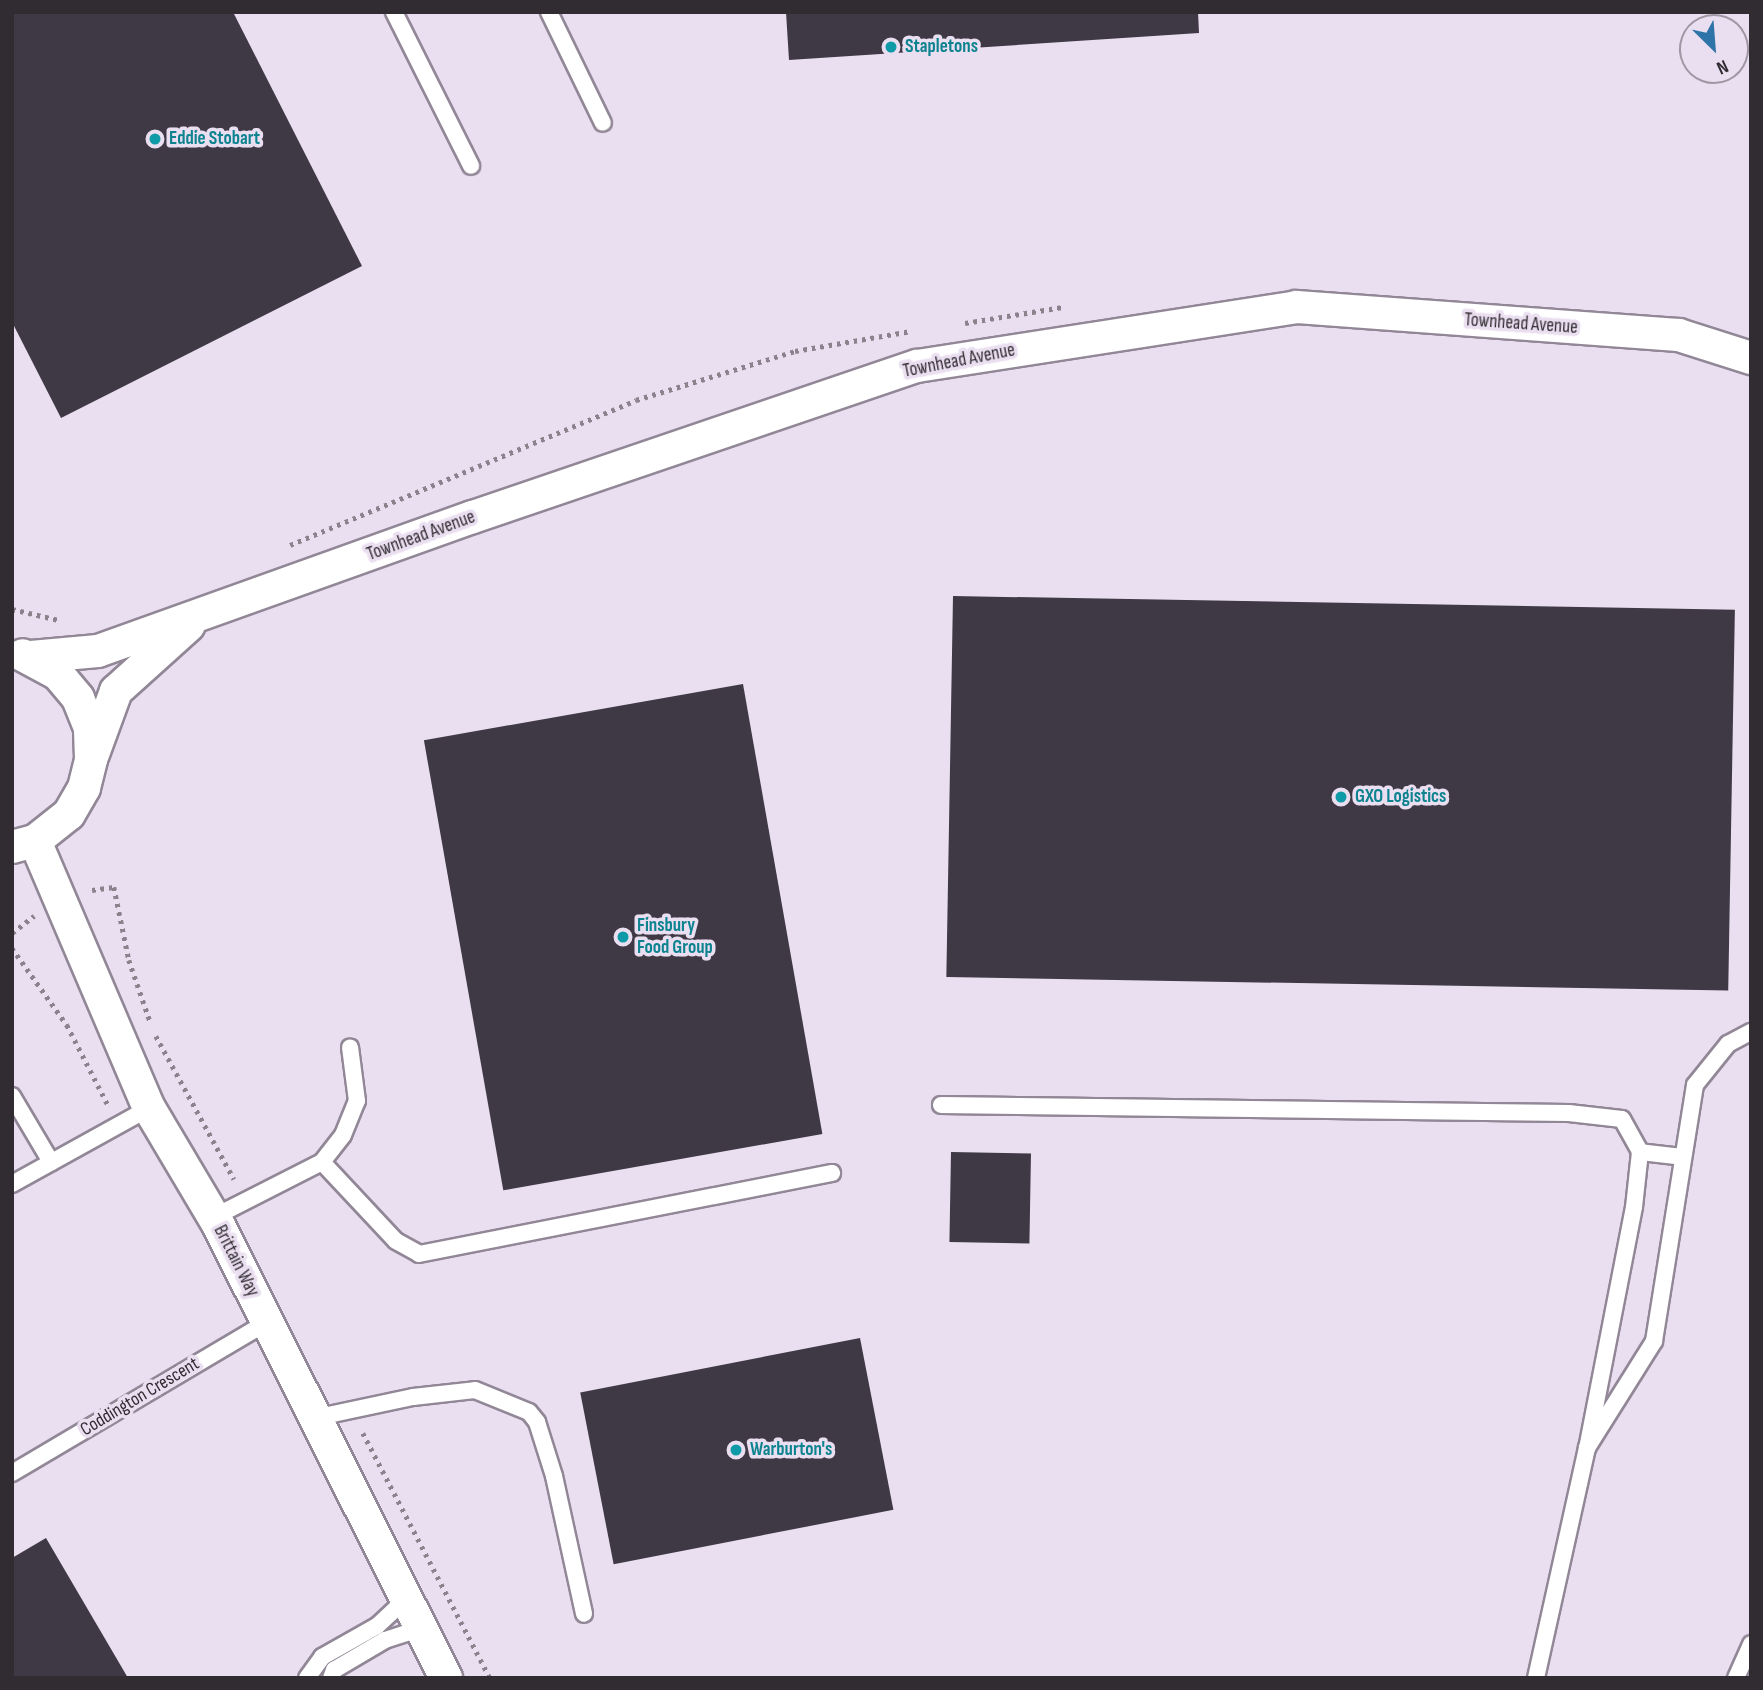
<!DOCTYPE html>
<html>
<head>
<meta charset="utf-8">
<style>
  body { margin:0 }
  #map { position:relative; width:1763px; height:1690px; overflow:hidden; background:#eadff0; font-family:"Sofia Sans Condensed",sans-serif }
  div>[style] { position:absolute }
  .building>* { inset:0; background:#3f3845; transform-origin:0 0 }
  .path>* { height:4.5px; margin-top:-2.25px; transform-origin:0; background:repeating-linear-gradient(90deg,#8a838e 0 3.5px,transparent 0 8.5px) }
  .roads { filter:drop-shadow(2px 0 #918796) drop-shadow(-2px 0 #918796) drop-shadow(0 2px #918796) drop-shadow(0 -2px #918796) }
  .service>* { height:16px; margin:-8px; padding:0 8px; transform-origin:8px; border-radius:8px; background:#fff }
  .minor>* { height:32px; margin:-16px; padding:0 16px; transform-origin:16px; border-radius:16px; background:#fff }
  .dots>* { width:19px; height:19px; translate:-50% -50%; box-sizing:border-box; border:4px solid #eadff0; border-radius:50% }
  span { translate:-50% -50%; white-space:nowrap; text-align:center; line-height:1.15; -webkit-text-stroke:7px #eadff0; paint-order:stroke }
  .culture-label { font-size:19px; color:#0d838f; font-weight:700 }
  .left { translate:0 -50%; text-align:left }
  .street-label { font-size:19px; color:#302c32 }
  .frame { position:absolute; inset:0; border:14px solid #302c32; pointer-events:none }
  .north { position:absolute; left:1679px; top:14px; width:70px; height:70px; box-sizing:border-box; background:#eadff0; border:2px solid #a097a4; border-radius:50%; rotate:155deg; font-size:19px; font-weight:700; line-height:28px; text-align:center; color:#302c32 }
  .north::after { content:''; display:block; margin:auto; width:24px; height:32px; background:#2f74a9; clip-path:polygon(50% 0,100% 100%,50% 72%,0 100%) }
</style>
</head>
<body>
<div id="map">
  <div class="building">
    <div style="clip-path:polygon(12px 12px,233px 12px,362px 266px,61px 418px,12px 322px)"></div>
    <div style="clip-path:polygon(786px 12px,1198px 12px,1199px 33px,789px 60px)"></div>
    <div style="left:953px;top:596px;width:782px;height:381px;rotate:1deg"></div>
    <div style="left:743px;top:684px;width:457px;height:324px;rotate:80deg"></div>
    <div style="left:951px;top:1152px;width:80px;height:90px;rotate:1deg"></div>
    <div style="left:860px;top:1338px;width:175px;height:285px;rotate:79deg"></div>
    <div style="clip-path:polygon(46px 1538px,128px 1678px,12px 1678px,12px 1558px)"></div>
  </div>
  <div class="path">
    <div style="left:965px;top:323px;width:99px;rotate:-9.3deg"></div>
    <div style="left:290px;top:545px;width:375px;rotate:-22.7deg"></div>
    <div style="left:636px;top:400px;width:166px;rotate:-17.1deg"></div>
    <div style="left:795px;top:351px;width:118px;rotate:-9.8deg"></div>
    <div style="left:12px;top:609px;width:48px;rotate:13.2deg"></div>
    <div style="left:92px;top:890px;width:22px;rotate:-8deg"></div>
    <div style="left:114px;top:887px;width:75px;rotate:78.4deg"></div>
    <div style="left:129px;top:960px;width:65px;rotate:71deg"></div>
    <div style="left:12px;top:933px;width:28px;rotate:-38deg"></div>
    <div style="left:12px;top:948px;width:95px;rotate:54.5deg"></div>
    <div style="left:67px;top:1025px;width:90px;rotate:62.9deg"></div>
    <div style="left:156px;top:1036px;width:163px;rotate:61.4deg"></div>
    <div style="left:363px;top:1433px;width:276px;rotate:62.6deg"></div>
  </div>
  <div class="roads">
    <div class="service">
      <div style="left:394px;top:12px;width:172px;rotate:63.4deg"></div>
      <div style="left:549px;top:12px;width:123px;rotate:64.1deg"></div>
      <div style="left:12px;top:1096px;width:77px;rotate:59.4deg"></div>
      <div style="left:941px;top:1105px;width:628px;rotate:0.73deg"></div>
      <div style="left:1569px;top:1113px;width:53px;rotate:6.5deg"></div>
      <div style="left:1622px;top:1119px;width:38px;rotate:61deg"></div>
      <div style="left:1640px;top:1152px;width:55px;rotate:96.2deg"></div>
      <div style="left:1634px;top:1207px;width:246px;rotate:101deg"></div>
      <div style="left:1640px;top:1152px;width:43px;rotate:6.6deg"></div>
      <div style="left:322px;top:1162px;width:108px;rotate:46.9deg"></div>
      <div style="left:396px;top:1241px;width:26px;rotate:29deg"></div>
      <div style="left:419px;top:1254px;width:421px;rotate:-11.1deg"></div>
      <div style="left:12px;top:1184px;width:157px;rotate:-29deg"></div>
      <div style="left:214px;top:1217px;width:121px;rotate:-27deg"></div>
      <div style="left:322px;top:1162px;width:34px;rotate:-52deg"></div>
      <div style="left:343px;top:1135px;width:37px;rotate:-68deg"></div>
      <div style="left:357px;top:1101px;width:54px;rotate:-97.4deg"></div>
      <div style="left:314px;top:1418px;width:101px;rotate:-12deg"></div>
      <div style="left:413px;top:1397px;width:62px;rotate:-6.4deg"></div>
      <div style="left:475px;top:1390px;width:58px;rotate:22.2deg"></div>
      <div style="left:529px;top:1412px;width:13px;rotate:51deg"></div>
      <div style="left:537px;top:1422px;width:57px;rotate:72.5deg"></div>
      <div style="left:554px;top:1476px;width:141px;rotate:77.7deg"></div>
      <div style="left:12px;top:1473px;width:296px;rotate:-30.6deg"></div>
      <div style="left:307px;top:1678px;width:26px;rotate:-54deg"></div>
      <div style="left:322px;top:1657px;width:63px;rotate:-29.4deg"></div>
      <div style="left:377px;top:1626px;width:38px;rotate:-43deg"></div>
      <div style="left:331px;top:1678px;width:9px;rotate:-69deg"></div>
      <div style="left:334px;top:1670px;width:59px;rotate:-30.5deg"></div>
      <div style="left:385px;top:1640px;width:36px;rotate:-18deg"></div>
      <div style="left:1536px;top:1678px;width:236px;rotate:-77.5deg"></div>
      <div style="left:1587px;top:1448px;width:126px;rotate:-57.9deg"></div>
      <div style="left:1654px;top:1341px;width:259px;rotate:-80.9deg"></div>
      <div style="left:1695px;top:1085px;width:53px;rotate:-51.2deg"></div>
      <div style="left:1728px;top:1044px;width:26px;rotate:-28deg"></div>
      <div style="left:1736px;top:1678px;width:37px;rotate:-66deg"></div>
    </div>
    <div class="minor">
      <div style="left:31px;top:657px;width:67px;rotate:-5.1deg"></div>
      <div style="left:98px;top:651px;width:398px;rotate:-19.7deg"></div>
      <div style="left:473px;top:517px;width:469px;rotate:-18.8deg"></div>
      <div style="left:917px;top:366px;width:384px;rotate:-8.8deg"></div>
      <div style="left:1296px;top:307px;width:384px;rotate:4.2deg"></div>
      <div style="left:1679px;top:335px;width:76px;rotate:17.7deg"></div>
      <div style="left:93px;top:754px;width:67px;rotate:-69.9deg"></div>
      <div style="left:116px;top:691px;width:98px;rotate:-42.1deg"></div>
      <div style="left:35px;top:841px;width:290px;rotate:66.9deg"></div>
      <div style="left:149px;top:1108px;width:137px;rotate:59.3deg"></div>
      <div style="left:219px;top:1226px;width:506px;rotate:63.33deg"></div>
      <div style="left:12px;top:847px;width:24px;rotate:-15deg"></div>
      <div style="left:35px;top:841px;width:43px;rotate:-38.5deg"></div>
      <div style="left:69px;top:814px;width:30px;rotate:-60deg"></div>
      <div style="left:84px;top:788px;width:30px;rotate:-76deg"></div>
      <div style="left:91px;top:759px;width:31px;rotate:-92deg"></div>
      <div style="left:90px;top:728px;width:32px;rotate:-112deg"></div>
      <div style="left:78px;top:698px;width:31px;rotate:-130deg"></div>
      <div style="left:58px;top:674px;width:40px;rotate:-152deg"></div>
    </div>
  </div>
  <div class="dots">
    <div style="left:891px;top:47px;background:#0f9aa8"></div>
    <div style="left:155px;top:139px;background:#0f9aa8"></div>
    <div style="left:1341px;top:797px;background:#0f9aa8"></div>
    <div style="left:623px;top:937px;background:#0f9aa8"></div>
    <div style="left:736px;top:1450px;background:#0f9aa8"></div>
  </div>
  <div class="culture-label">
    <span class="left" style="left:905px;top:47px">Stapletons</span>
    <span class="left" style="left:169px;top:139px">Eddie Stobart</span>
    <span class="left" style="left:1355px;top:797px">GXO Logistics</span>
    <span class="left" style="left:637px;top:937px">Finsbury<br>Food Group</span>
    <span class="left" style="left:750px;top:1450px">Warburton's</span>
  </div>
  <div class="street-label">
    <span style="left:1521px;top:324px;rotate:4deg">Townhead Avenue</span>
    <span style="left:959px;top:361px;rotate:-11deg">Townhead Avenue</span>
    <span style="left:421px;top:536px;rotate:-20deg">Townhead Avenue</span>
    <span style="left:236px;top:1261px;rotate:63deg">Brittain Way</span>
    <span style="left:140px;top:1397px;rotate:-31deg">Coddington Crescent</span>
  </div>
  <div class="frame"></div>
  <div class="north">N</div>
</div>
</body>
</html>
